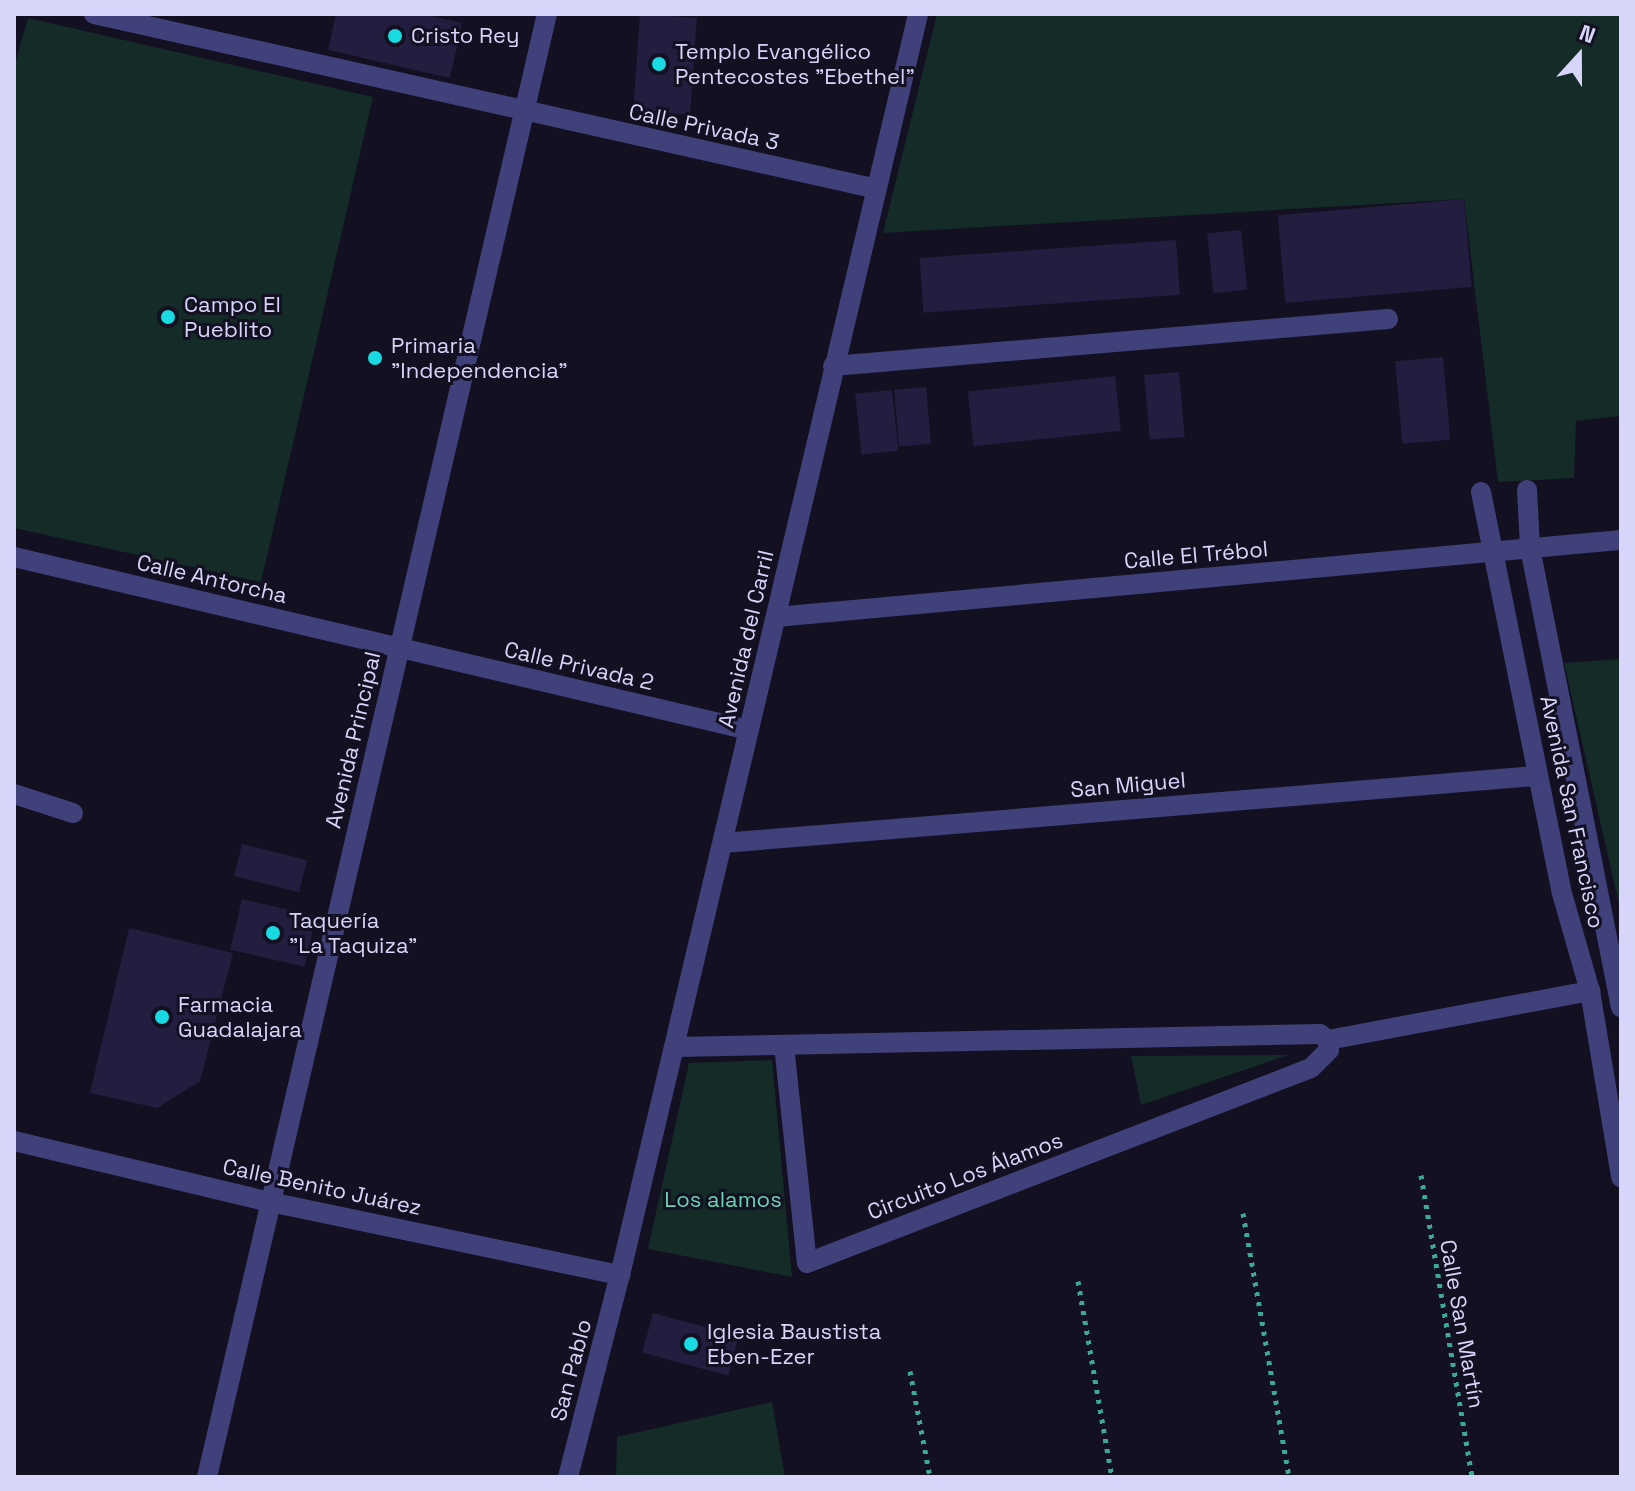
<!DOCTYPE html>
<html>
<head>
<meta charset="utf-8">
<style>
  body { margin:0 }
  #map { position:relative; width:1635px; height:1491px; overflow:hidden; background:#121021; font-family:"Space Grotesk",sans-serif }
  div>[style] { position:absolute }
  .green>* { inset:0; background:#142b28 }
  .building>* { inset:0; background:#231e40; transform-origin:0 0 }
  .path>* { height:5px; margin-top:-2.5px; transform-origin:0; background:repeating-linear-gradient(90deg,#3ca89b 0 4px,transparent 0 10px) }
  .minor>* { height:20px; margin:-10px; padding:0 10px; transform-origin:10px; border-radius:10px; background:#40417b }
  .dots>* { width:22px; height:22px; translate:-50% -50%; box-sizing:border-box; border:4px solid #121021; border-radius:50% }
  span { translate:-50% -50%; white-space:nowrap; text-align:center; line-height:1.15; -webkit-text-stroke:6px #121021; paint-order:stroke }
  .poi-label { font-size:22px; color:#d7d5fa }
  .left { translate:0 -50%; text-align:left }
  .street-label { font-size:22px; color:#d7d5fa }
  .park-label { font-size:22px; color:#69d2b2 }
  .frame { position:absolute; inset:0; border:16px solid #d7d5fa; pointer-events:none }
  .north { position:absolute; left:1539px; top:16px; width:80px; height:80px; -webkit-text-stroke:6px #121021; paint-order:stroke; rotate:21deg; font-size:22px; font-weight:700; line-height:32px; text-align:center; color:#d7d5fa }
  .north::after { content:''; display:block; margin:auto; width:28px; height:36px; background:#d7d5fa; clip-path:polygon(50% 0,100% 100%,50% 72%,0 100%) }
</style>
</head>
<body>
<div id="map">
  <div class="green">
    <div style="clip-path:polygon(937px 14px,1621px 14px,1621px 416px,1576px 421px,1574px 478px,1498px 482px,1464px 199px,883px 233px)"></div>
    <div style="clip-path:polygon(28px 18px,373px 97px,261px 582px,14px 528px,14px 67px)"></div>
    <div style="clip-path:polygon(1621px 659px,1621px 913px,1564px 663px)"></div>
    <div style="clip-path:polygon(1288px 1055px,1141px 1105px,1131px 1056px)"></div>
    <div style="clip-path:polygon(772px 1060px,792px 1277px,648px 1249px,689px 1063px)"></div>
    <div style="clip-path:polygon(772px 1402px,785px 1477px,616px 1477px,617px 1437px)"></div>
  </div>
  <div class="building">
    <div style="clip-path:polygon(336px 14px,422px 14px,462px 23px,450px 78px,328px 50px)"></div>
    <div style="left:640px;top:14px;width:57px;height:97px;rotate:4deg"></div>
    <div style="left:1464px;top:199px;width:88px;height:187px;rotate:85deg"></div>
    <div style="left:1241px;top:230px;width:60px;height:34px;rotate:84deg"></div>
    <div style="left:1176px;top:240px;width:55px;height:257px;rotate:86deg"></div>
    <div style="left:1443px;top:357px;width:83px;height:48px;rotate:85deg"></div>
    <div style="left:1179px;top:372px;width:65px;height:35px;rotate:85deg"></div>
    <div style="left:1115px;top:376px;width:55px;height:148px;rotate:84deg"></div>
    <div style="left:926px;top:387px;width:57px;height:32px;rotate:85deg"></div>
    <div style="left:892px;top:390px;width:61px;height:37px;rotate:84deg"></div>
    <div style="left:242px;top:844px;width:67px;height:33px;rotate:14deg"></div>
    <div style="left:242px;top:899px;width:76px;height:52px;rotate:13deg"></div>
    <div style="clip-path:polygon(129px 928px,233px 953px,200px 1081px,157px 1108px,90px 1093px)"></div>
    <div style="left:653px;top:1313px;width:89px;height:41px;rotate:15deg"></div>
  </div>
  <div class="path">
    <div style="left:1421px;top:1175px;width:306px;rotate:80.4deg"></div>
    <div style="left:1243px;top:1213px;width:268px;rotate:80.1deg"></div>
    <div style="left:1078px;top:1281px;width:199px;rotate:80.2deg"></div>
    <div style="left:910px;top:1371px;width:108px;rotate:79.3deg"></div>
  </div>
  <div class="minor">
    <div style="left:94px;top:14px;width:798px;rotate:12.59deg"></div>
    <div style="left:833px;top:366px;width:557px;rotate:-4.84deg"></div>
    <div style="left:1527px;top:490px;width:58px;rotate:87deg"></div>
    <div style="left:1530px;top:548px;width:468px;rotate:78.8deg"></div>
    <div style="left:1481px;top:492px;width:406px;rotate:78.6deg"></div>
    <div style="left:1561px;top:890px;width:105px;rotate:74deg"></div>
    <div style="left:1590px;top:991px;width:189px;rotate:80.5deg"></div>
    <div style="left:14px;top:557px;width:755px;rotate:13.24deg"></div>
    <div style="left:776px;top:617px;width:849px;rotate:-5.21deg"></div>
    <div style="left:14px;top:794px;width:62px;rotate:17.9deg"></div>
    <div style="left:723px;top:843px;width:816px;rotate:-4.71deg"></div>
    <div style="left:784px;top:1045px;width:219px;rotate:84deg"></div>
    <div style="left:807px;top:1263px;width:540px;rotate:-21.15deg"></div>
    <div style="left:1311px;top:1068px;width:25px;rotate:-45deg"></div>
    <div style="left:1329px;top:1050px;width:10px;rotate:-96deg"></div>
    <div style="left:674px;top:1047px;width:646px;rotate:-1.15deg"></div>
    <div style="left:1320px;top:1034px;width:10px;rotate:37deg"></div>
    <div style="left:1328px;top:1040px;width:267px;rotate:-10.6deg"></div>
    <div style="left:14px;top:1141px;width:263px;rotate:13.4deg"></div>
    <div style="left:270px;top:1202px;width:358px;rotate:11.8deg"></div>
    <div style="left:207px;top:1477px;width:1502px;rotate:-76.92deg"></div>
    <div style="left:568px;top:1477px;width:209px;rotate:-75.6deg"></div>
    <div style="left:620px;top:1275px;width:1296px;rotate:-76.7deg"></div>
  </div>
  <div class="dots">
    <div style="left:395px;top:36px;background:#19dae2"></div>
    <div style="left:659px;top:64px;background:#19dae2"></div>
    <div style="left:168px;top:317px;background:#19dae2"></div>
    <div style="left:375px;top:358px;background:#19dae2"></div>
    <div style="left:273px;top:933px;background:#19dae2"></div>
    <div style="left:162px;top:1017px;background:#19dae2"></div>
    <div style="left:691px;top:1344px;background:#19dae2"></div>
  </div>
  <div class="poi-label">
    <span class="left" style="left:411px;top:36px">Cristo Rey</span>
    <span class="left" style="left:675px;top:64px">Templo Evangélico<br>Pentecostes "Ebethel"</span>
    <span class="left" style="left:184px;top:317px">Campo El<br>Pueblito</span>
    <span class="left" style="left:391px;top:358px">Primaria<br>"Independencia"</span>
    <span class="left" style="left:289px;top:933px">Taquería<br>"La Taquiza"</span>
    <span class="left" style="left:178px;top:1017px">Farmacia<br>Guadalajara</span>
    <span class="left" style="left:707px;top:1344px">Iglesia Baustista<br>Eben-Ezer</span>
  </div>
  <div class="street-label">
    <span style="left:704px;top:127px;rotate:12deg">Calle Privada 3</span>
    <span style="left:1196px;top:555px;rotate:-5deg">Calle El Trébol</span>
    <span style="left:212px;top:579px;rotate:13deg">Calle Antorcha</span>
    <span style="left:746px;top:639px;rotate:-77deg">Avenida del Carril</span>
    <span style="left:579px;top:666px;rotate:13deg">Calle Privada 2</span>
    <span style="left:353px;top:740px;rotate:-77deg">Avenida Principal</span>
    <span style="left:1128px;top:785px;rotate:-5deg">San Miguel</span>
    <span style="left:1572px;top:812px;rotate:78deg">Avenida San Francisco</span>
    <span style="left:965px;top:1176px;rotate:-21deg">Circuito Los Álamos</span>
    <span style="left:322px;top:1187px;rotate:12deg">Calle Benito Juárez</span>
    <span style="left:1462px;top:1324px;rotate:80deg">Calle San Martín</span>
    <span style="left:571px;top:1370px;rotate:-75deg">San Pablo</span>
  </div>
  <div class="park-label">
    <span style="left:723px;top:1200px">Los alamos</span>
  </div>
  <div class="frame"></div>
  <div class="north">N</div>
</div>
</body>
</html>
